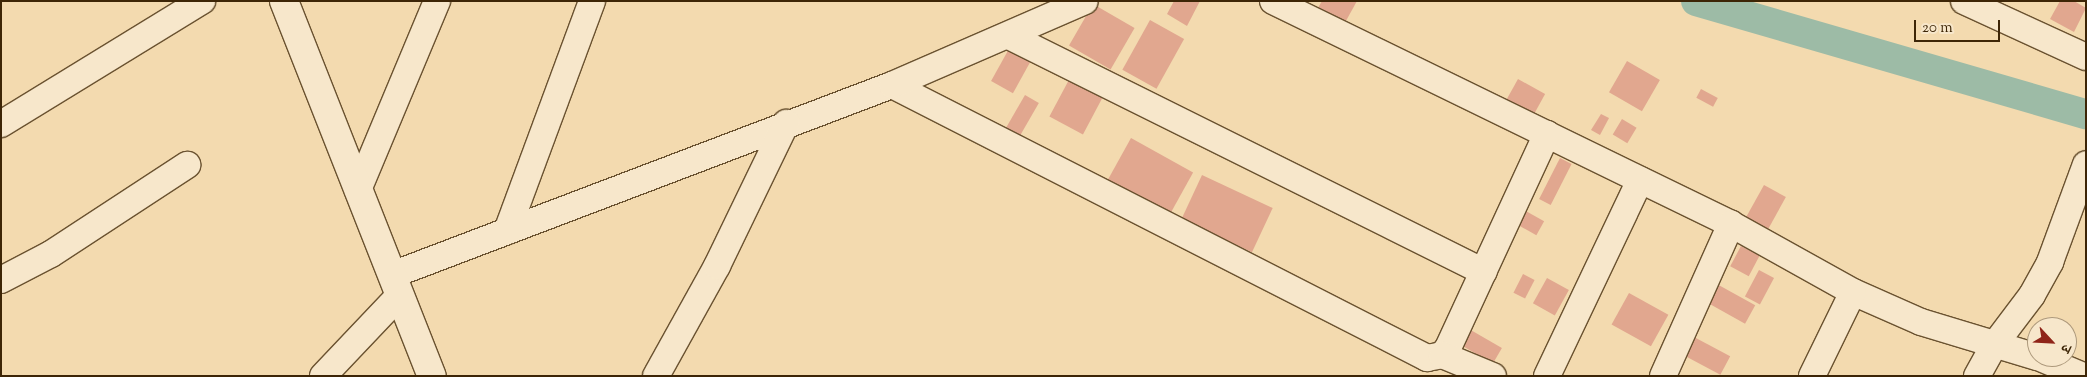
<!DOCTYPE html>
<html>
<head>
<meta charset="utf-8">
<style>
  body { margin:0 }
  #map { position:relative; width:2087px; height:377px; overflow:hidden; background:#f3daaf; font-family:"Sorts Mill Goudy","Noto Serif Devanagari",serif }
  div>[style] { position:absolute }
  .canal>* { height:30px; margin:-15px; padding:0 15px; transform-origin:15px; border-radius:15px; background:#9dbba6 }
  .building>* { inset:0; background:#e1a78f; transform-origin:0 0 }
  .roads { filter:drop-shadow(1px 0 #6a5230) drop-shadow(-1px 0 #6a5230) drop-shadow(0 1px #6a5230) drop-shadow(0 -1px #6a5230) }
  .street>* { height:26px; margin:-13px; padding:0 13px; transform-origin:13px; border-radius:13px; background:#f7e7cb }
  .secondary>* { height:28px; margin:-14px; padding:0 14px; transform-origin:14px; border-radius:14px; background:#f7e7cb }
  span { translate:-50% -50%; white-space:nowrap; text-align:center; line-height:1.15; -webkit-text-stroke:4.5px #f7e7cb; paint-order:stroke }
  .frame { position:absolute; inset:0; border:2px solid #3d2506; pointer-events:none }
  .north { position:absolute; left:2027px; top:317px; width:50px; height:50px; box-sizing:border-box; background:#f7e7cb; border:1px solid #ad997c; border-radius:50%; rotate:115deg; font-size:14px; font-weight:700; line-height:20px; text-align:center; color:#3d2506 }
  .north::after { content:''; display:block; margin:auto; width:18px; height:22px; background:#8f2418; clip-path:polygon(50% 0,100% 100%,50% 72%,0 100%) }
  .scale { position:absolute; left:1914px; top:20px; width:86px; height:22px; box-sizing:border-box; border:2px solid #3d2506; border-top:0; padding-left:6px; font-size:15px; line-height:18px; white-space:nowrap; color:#3d2506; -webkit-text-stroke:4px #f7e7cb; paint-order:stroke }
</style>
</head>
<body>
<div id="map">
  <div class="canal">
    <div style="left:1696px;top:1px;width:406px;rotate:16.2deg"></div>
  </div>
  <div class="building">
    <div style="clip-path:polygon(1174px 1px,1200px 1px,1187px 26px,1167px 14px)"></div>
    <div style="clip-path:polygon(1322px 1px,1357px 1px,1342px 28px,1315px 13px)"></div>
    <div style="clip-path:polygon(2060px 1px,2074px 1px,2086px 8px,2074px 32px,2050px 19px)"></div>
    <div style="left:1093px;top:4px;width:48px;height:48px;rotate:30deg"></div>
    <div style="left:1150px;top:20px;width:39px;height:57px;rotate:29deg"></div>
    <div style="left:1010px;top:47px;width:25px;height:39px;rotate:29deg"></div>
    <div style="left:1627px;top:61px;width:38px;height:36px;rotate:30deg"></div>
    <div style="left:1071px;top:76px;width:38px;height:46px;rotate:28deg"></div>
    <div style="left:1518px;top:79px;width:31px;height:27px;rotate:29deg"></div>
    <div style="left:1701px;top:89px;width:19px;height:10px;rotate:28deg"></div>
    <div style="left:1025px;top:95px;width:16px;height:45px;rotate:30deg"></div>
    <div style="clip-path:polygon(1601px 114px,1609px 118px,1600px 135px,1591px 130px)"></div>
    <div style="left:1622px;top:119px;width:17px;height:18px;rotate:31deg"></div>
    <div style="left:1131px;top:138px;width:71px;height:48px;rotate:29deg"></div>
    <div style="left:1560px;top:158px;width:13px;height:46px;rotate:27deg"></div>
    <div style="left:1202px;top:175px;width:78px;height:49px;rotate:25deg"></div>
    <div style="left:1764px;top:185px;width:25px;height:37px;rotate:29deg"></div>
    <div style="left:1524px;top:210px;width:23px;height:16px;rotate:29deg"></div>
    <div style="left:1741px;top:246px;width:21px;height:23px;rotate:28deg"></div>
    <div style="left:1759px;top:270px;width:17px;height:30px;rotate:28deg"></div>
    <div style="left:1523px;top:274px;width:13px;height:21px;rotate:27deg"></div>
    <div style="left:1547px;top:278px;width:25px;height:29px;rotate:29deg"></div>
    <div style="left:1715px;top:283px;width:46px;height:21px;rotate:29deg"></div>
    <div style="left:1629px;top:293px;width:45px;height:36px;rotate:29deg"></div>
    <div style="left:1469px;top:329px;width:38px;height:18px;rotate:30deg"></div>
    <div style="left:1694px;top:337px;width:41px;height:21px;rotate:28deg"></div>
  </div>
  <div class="roads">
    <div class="street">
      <div style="left:1273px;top:1px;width:509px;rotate:25.96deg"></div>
      <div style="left:1731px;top:224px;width:140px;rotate:29.1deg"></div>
      <div style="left:1853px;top:292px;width:74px;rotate:23.8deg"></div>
      <div style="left:1921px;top:322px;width:121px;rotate:16.8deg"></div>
      <div style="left:1964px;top:1px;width:134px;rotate:24.7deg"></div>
      <div style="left:1009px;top:36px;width:530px;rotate:26.42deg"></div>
      <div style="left:892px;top:85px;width:601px;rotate:27.03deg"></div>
      <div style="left:1427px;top:358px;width:15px;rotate:-11deg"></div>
      <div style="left:1442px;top:355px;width:9px;rotate:-49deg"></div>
      <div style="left:1448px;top:348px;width:236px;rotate:-65.2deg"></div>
      <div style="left:1px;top:124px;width:236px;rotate:-31.5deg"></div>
      <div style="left:358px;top:190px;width:205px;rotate:-67.3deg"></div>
      <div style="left:507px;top:231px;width:245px;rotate:-69.7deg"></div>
      <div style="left:392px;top:275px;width:535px;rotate:-20.81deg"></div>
      <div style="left:892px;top:85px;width:210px;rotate:-23.5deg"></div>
      <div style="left:1px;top:280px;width:56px;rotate:-27.5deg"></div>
      <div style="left:51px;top:254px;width:163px;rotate:-33.2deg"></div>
      <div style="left:1442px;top:355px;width:55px;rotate:22.4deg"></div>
      <div style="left:2038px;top:357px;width:49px;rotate:22.9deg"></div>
      <div style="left:323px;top:376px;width:112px;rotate:-46.5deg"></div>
      <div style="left:656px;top:376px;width:126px;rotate:-61deg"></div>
      <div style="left:717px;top:266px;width:159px;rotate:-64.2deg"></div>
      <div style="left:1547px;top:376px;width:217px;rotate:-64.6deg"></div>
      <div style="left:1663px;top:376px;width:167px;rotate:-65.9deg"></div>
      <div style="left:1812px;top:376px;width:93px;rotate:-64deg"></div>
      <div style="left:1977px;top:376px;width:37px;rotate:-61deg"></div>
      <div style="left:1995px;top:344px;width:61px;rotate:-52.9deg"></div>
      <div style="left:2032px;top:295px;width:38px;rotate:-61deg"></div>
      <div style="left:2050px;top:262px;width:104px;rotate:-69.8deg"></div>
    </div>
    <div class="secondary">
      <div style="left:284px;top:1px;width:403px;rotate:68.5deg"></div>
    </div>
  </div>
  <div class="frame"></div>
  <div class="north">उ</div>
  <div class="scale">20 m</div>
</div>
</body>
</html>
